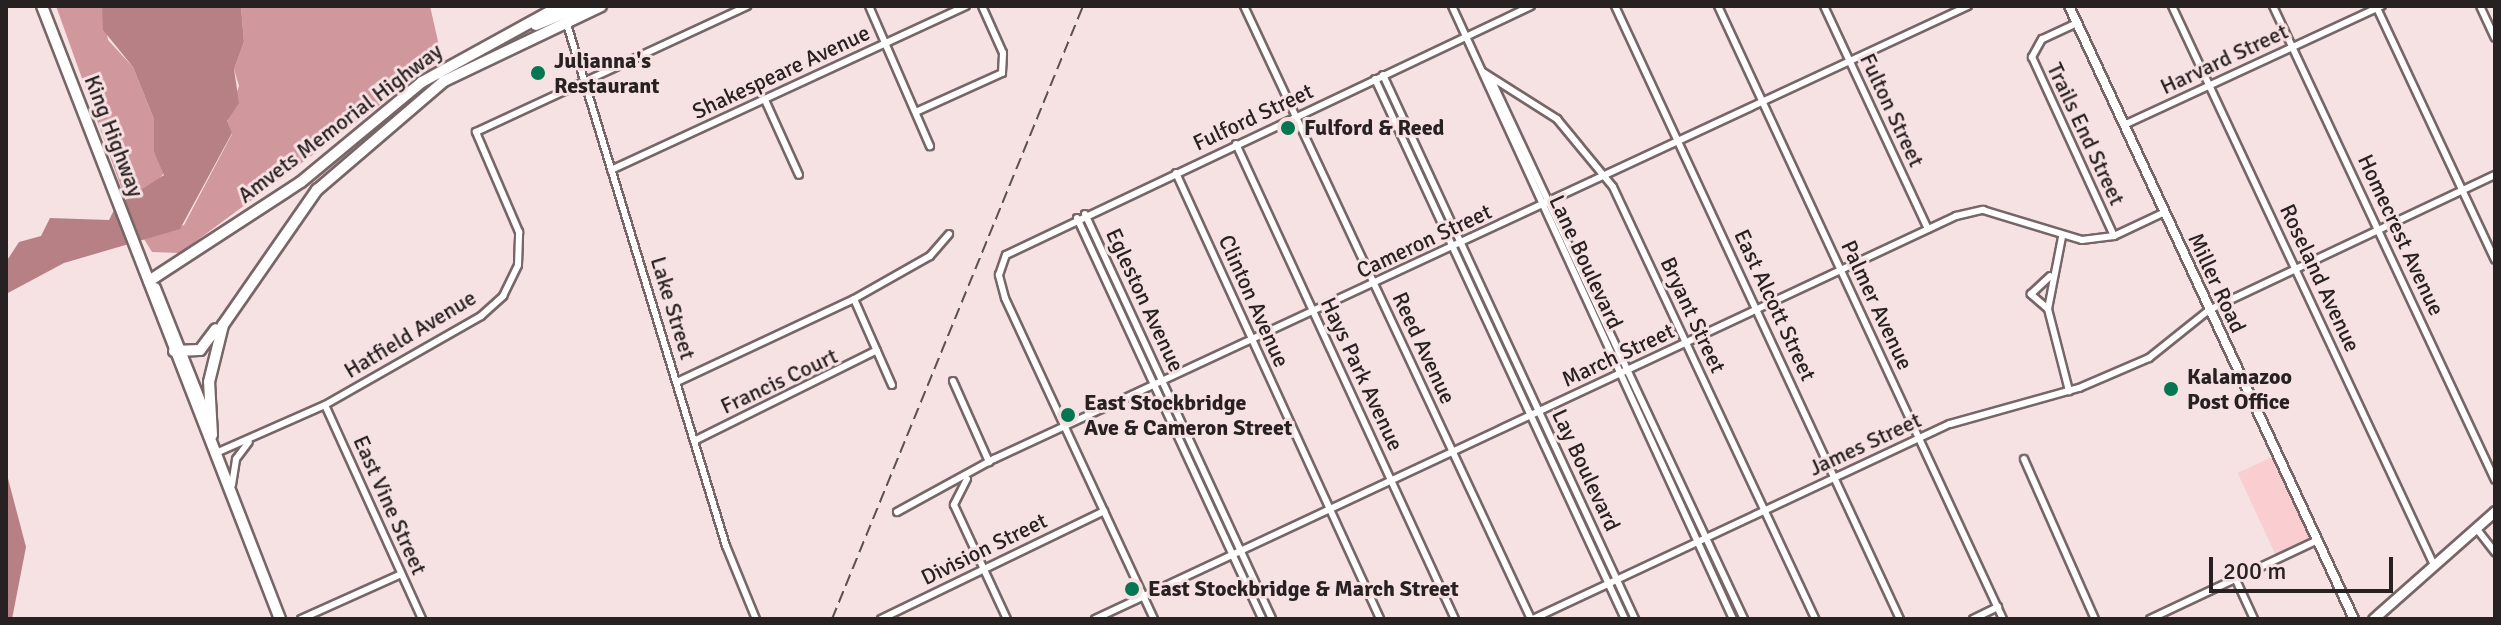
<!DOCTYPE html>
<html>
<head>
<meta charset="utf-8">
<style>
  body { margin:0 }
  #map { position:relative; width:2501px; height:625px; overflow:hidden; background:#f6e1e3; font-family:Signika,sans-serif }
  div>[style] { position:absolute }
  .green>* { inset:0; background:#facdd0; transform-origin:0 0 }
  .forest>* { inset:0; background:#d0979c }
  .water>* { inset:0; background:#b78085 }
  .roads { filter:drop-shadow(2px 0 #776667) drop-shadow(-2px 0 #776667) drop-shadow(0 2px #776667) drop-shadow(0 -2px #776667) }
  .minor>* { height:6px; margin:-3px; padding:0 3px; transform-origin:3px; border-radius:3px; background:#fff }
  .tertiary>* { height:8px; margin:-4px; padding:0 4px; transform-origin:4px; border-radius:4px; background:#fff }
  .secondary>* { height:9px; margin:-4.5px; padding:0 4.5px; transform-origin:4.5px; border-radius:4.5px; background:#fff }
  .primary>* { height:10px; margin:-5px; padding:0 5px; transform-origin:5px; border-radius:5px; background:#fff }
  .trunk>* { height:10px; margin:-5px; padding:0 5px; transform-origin:5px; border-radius:5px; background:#fff }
  .rail>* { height:2px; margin-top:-1px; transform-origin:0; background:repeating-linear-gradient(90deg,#5b5151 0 12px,transparent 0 18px) }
  .dots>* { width:22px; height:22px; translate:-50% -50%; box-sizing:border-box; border:4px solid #f6e1e3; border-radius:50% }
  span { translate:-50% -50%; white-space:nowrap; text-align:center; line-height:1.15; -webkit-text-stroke:6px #f6e1e3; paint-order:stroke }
  .street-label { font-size:22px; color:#282121 }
  .poi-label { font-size:22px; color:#282121; font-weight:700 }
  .left { translate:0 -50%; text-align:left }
  .frame { position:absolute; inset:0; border:8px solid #282121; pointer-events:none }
  .scale { position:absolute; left:2209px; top:557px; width:184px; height:36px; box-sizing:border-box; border:4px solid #282121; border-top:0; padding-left:10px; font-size:24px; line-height:28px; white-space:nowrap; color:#282121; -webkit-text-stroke:6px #f6e1e3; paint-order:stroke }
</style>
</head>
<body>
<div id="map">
  <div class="green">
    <div style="left:2272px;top:457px;width:90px;height:38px;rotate:65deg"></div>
  </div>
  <div class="forest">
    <div style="clip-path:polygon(56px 6px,102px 6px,108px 40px,133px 67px,154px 119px,154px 152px,166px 171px,149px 190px,125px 198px)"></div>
    <div style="clip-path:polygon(241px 6px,430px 6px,442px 59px,180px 253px,152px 252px,144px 239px,184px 225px,232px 134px,227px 122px,239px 86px,234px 69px,244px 42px)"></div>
  </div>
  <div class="water">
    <div style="clip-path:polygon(102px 6px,241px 6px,244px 42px,234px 69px,239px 103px,227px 121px,232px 133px,180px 229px,64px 263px,6px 294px,6px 262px,19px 242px,41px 236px,50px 218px,109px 220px,116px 206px,164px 175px,154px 152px,154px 119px,133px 67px,103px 30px)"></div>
    <div style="clip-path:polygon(6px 471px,26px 547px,12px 619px,6px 619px)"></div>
  </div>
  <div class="roads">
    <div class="minor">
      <div style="left:869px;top:6px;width:153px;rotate:66.5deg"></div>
      <div style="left:1244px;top:6px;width:677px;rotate:64.91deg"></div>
      <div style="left:1452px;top:6px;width:674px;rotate:65.37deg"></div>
      <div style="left:1615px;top:6px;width:676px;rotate:65.07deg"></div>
      <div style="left:1718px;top:6px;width:676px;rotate:65.07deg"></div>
      <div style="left:1824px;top:6px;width:246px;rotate:65deg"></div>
      <div style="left:2172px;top:6px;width:617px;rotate:64.89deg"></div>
      <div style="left:2273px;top:6px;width:523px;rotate:64.9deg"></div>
      <div style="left:2376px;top:6px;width:280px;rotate:64.9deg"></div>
      <div style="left:2480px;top:6px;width:35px;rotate:65deg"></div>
      <div style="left:566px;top:21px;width:549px;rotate:73.05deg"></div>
      <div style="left:726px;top:546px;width:79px;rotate:67.7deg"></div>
      <div style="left:2077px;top:23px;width:38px;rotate:155deg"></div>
      <div style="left:2042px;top:39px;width:21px;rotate:119deg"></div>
      <div style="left:2032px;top:57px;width:197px;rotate:65.4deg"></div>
      <div style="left:1483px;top:72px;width:88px;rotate:32.4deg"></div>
      <div style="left:1557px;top:119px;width:88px;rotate:50.5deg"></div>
      <div style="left:1613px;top:187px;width:477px;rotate:64.9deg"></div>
      <div style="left:1383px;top:75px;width:600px;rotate:65.14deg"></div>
      <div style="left:1490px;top:77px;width:599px;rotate:64.89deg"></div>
      <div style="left:1375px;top:79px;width:595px;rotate:65.16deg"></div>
      <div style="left:765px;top:100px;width:82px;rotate:65.6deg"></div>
      <div style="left:918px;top:111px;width:92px;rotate:-24.3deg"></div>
      <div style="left:1002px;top:73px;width:20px;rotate:-87deg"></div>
      <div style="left:1003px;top:53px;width:51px;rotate:-114.1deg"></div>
      <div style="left:2124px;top:125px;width:284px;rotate:-24.8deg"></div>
      <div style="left:1236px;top:144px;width:523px;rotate:65.25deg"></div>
      <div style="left:611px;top:170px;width:391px;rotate:-24.8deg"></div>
      <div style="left:1176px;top:173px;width:490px;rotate:65.4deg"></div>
      <div style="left:1085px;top:214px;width:446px;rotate:65.2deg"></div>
      <div style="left:1077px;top:218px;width:442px;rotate:65.2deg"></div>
      <div style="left:2062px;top:237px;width:73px;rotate:101deg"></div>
      <div style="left:2048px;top:309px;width:85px;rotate:75.6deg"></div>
      <div style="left:854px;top:299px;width:94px;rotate:66.2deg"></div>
      <div style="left:2048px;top:309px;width:23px;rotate:-139deg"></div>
      <div style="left:2031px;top:294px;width:26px;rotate:-43deg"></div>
      <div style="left:953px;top:381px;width:89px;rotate:66deg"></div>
      <div style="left:677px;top:382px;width:195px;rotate:-25.1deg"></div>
      <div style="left:854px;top:299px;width:87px;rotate:-29.5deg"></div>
      <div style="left:930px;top:256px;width:29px;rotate:-49deg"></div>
      <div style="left:325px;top:405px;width:235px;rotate:65.6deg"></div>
      <div style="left:694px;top:441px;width:204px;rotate:-26.4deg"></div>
      <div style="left:216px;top:453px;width:119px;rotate:-23.8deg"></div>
      <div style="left:325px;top:405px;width:180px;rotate:-29.7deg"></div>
      <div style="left:481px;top:316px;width:30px;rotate:-42deg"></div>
      <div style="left:503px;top:296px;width:34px;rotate:-64deg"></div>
      <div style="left:518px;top:265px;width:33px;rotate:-88deg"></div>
      <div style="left:519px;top:232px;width:109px;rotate:-113.3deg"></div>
      <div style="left:476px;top:132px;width:299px;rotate:-24.9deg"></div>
      <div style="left:2024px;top:459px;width:175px;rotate:66.1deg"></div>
      <div style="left:967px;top:479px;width:29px;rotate:117deg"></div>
      <div style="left:954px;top:505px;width:126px;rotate:65.1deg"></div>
      <div style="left:232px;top:485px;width:26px;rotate:-81deg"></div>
      <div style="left:236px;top:459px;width:21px;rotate:-53deg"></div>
      <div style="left:897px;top:512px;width:111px;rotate:-28.7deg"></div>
      <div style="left:994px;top:459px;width:1074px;rotate:-24.94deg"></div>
      <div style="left:2476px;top:528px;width:31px;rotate:52deg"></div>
      <div style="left:2236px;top:580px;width:43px;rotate:65.2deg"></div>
      <div style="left:301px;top:619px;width:110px;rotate:-24.2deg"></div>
      <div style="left:881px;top:619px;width:248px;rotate:-25.8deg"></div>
      <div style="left:1095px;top:619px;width:951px;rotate:-25.08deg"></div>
      <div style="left:1956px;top:216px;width:28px;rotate:-13deg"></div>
      <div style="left:1983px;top:210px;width:103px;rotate:16.9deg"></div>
      <div style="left:2082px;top:240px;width:32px;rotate:-7deg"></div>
      <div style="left:2114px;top:236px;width:56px;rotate:-25.2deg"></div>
      <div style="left:1154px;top:619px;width:354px;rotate:-114.9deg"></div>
      <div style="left:1005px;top:298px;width:24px;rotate:-105deg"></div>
      <div style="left:999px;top:275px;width:21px;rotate:-71deg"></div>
      <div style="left:1006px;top:255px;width:581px;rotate:-25.37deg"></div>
      <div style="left:1533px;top:619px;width:460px;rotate:-25.1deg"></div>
      <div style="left:1950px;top:424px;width:134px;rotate:-15.6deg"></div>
      <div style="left:2079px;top:388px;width:76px;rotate:-23.2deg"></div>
      <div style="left:2149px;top:358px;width:77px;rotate:-38.7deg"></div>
      <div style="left:2209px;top:310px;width:316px;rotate:-25.3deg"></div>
      <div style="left:1973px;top:619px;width:28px;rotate:-26deg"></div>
      <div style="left:2150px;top:619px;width:186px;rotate:-25.2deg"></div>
    </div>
    <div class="tertiary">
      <div style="left:2069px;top:6px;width:676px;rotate:65.07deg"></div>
    </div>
    <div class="secondary">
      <div style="left:2373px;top:619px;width:163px;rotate:-41.5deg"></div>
    </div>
    <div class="primary">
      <div style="left:42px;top:6px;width:658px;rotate:68.78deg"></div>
      <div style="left:155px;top:288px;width:149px;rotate:68.3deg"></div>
    </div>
    <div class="trunk">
      <div style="left:536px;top:25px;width:50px;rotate:-22.4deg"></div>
      <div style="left:149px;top:281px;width:181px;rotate:-33.1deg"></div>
      <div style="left:301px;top:182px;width:157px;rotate:-39.6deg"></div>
      <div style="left:422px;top:82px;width:158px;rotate:-28.8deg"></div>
      <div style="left:174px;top:351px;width:26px;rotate:-2deg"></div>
      <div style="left:200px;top:350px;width:26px;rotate:-53deg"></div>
      <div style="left:212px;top:435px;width:53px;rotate:-93.2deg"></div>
      <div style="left:209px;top:382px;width:59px;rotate:-76.2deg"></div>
      <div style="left:223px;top:325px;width:165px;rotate:-55.2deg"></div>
      <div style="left:317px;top:190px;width:167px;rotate:-40.6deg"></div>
      <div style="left:444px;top:81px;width:174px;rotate:-25.5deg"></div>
    </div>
  </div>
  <div class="rail">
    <div style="left:832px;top:619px;width:662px;rotate:-67.73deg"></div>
  </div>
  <div class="dots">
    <div style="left:538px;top:73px;background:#047651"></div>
    <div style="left:1288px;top:128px;background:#047651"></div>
    <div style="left:2171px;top:389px;background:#047651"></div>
    <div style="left:1068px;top:415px;background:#047651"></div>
    <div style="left:1132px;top:589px;background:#047651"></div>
  </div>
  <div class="street-label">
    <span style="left:2224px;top:59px;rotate:-25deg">Harvard Street</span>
    <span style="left:781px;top:72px;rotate:-25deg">Shakespeare Avenue</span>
    <span style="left:1892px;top:110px;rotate:65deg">Fulton Street</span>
    <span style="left:1253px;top:117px;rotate:-25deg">Fulford Street</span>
    <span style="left:340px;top:123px;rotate:-37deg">Amvets Memorial Highway</span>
    <span style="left:2086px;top:134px;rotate:65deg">Trails End Street</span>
    <span style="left:114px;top:136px;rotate:69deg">King Highway</span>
    <span style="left:2401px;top:235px;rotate:65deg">Homecrest Avenue</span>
    <span style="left:1424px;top:241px;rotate:-25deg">Cameron Street</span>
    <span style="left:1586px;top:262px;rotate:65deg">Lane Boulevard</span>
    <span style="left:2320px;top:278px;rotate:65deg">Roseland Avenue</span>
    <span style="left:2217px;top:283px;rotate:65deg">Miller Road</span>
    <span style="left:1145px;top:300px;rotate:65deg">Egleston Avenue</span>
    <span style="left:1254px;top:301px;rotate:66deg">Clinton Avenue</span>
    <span style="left:1775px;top:305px;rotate:65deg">East Alcott Street</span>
    <span style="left:1877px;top:305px;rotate:65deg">Palmer Avenue</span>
    <span style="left:673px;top:308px;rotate:73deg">Lake Street</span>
    <span style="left:1693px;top:315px;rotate:65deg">Bryant Street</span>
    <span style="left:410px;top:334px;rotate:-31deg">Hatfield Avenue</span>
    <span style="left:1424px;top:348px;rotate:65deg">Reed Avenue</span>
    <span style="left:1618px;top:355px;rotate:-25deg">March Street</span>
    <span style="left:1362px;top:374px;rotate:65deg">Hays Park Avenue</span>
    <span style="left:779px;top:381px;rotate:-25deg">Francis Court</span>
    <span style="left:1865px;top:444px;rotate:-25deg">James Street</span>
    <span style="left:1586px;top:470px;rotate:65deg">Lay Boulevard</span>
    <span style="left:390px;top:505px;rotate:66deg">East Vine Street</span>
    <span style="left:984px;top:549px;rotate:-26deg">Division Street</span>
  </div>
  <div class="poi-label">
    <span class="left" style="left:554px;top:73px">Julianna's<br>Restaurant</span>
    <span class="left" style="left:1304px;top:128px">Fulford &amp; Reed</span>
    <span class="left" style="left:2187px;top:389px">Kalamazoo<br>Post Office</span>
    <span class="left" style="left:1084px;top:415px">East Stockbridge<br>Ave &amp; Cameron Street</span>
    <span class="left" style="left:1148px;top:589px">East Stockbridge &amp; March Street</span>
  </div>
  <div class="frame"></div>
  <div class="scale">200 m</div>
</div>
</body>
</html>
